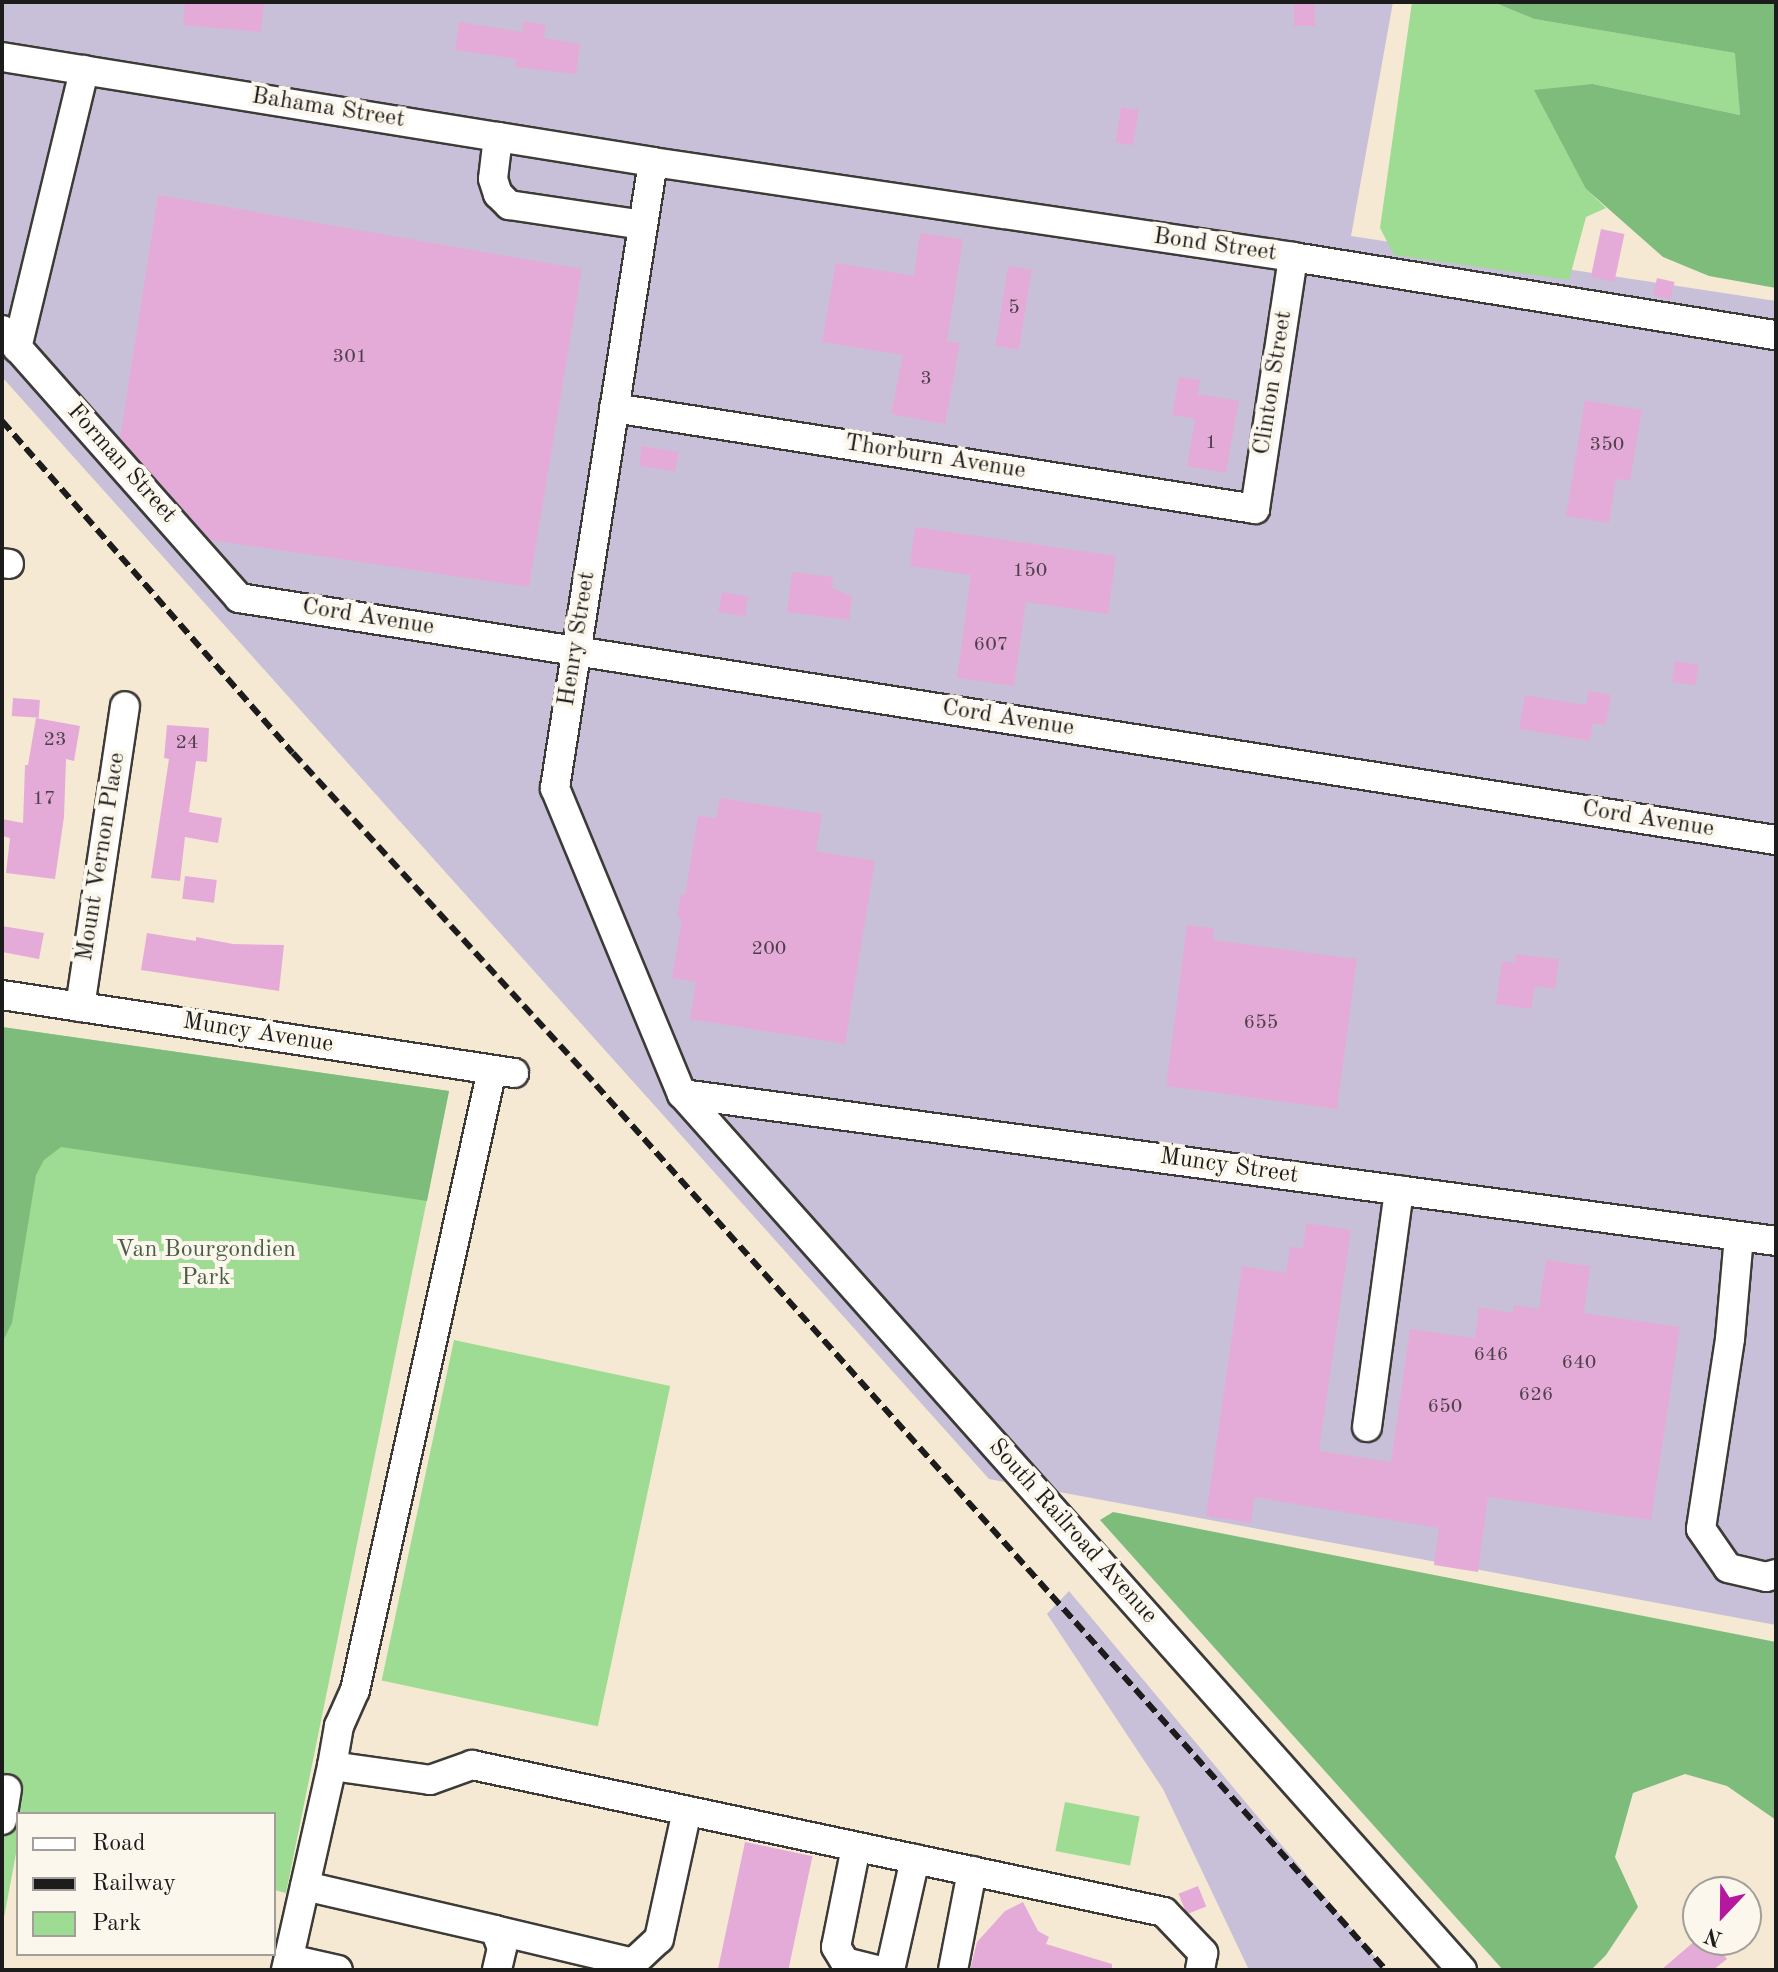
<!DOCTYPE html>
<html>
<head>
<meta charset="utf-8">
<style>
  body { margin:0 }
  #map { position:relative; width:1778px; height:1972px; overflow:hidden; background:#f5e9d3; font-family:"Old Standard TT",serif }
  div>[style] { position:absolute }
  .industrial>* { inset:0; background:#c8c0d8 }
  .green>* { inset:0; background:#9ddc92; transform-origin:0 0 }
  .forest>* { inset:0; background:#7ebc7c }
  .building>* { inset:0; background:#e5abd8; transform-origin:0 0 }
  .roads { filter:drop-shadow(2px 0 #3d3b37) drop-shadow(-2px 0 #3d3b37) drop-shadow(0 2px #3d3b37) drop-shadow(0 -2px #3d3b37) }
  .minor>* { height:28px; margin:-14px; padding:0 14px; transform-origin:14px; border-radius:14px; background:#fff }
  .rail>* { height:6px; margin-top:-3px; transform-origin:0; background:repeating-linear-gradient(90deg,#1c1c1c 0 12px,transparent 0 18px) }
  span { translate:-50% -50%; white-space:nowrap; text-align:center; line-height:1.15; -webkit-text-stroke:8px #fbf7ec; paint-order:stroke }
  .number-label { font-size:20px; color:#4e404b }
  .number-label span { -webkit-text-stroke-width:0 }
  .street-label { font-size:24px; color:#1c1c1c }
  .park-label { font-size:24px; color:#495f45 }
  .frame { position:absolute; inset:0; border:4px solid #1c1c1c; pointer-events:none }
  .legend { position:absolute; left:16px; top:1812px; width:260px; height:144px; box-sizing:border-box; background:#fbf7ec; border:2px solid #a29f99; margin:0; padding:10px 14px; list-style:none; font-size:24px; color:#1c1c1c }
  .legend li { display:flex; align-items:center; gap:16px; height:40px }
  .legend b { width:40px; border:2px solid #a29f99 }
  .north { position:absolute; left:1682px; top:1876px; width:80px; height:80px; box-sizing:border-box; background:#fbf7ec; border:2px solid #a29f99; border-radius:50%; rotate:202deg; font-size:22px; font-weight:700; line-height:32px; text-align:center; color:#1c1c1c }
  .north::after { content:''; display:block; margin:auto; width:28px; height:36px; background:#b5179e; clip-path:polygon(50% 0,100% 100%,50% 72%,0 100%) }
</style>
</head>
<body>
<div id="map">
  <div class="industrial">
    <div style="clip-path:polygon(2px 2px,1393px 2px,1351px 236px,1776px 301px,1776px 1625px,989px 1479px,2px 377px)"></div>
    <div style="clip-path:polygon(1069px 1591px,1386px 1970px,1249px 1970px,1163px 1789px,1047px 1614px)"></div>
  </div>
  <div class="green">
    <div style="clip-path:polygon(1412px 2px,1493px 2px,1534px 19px,1736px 53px,1740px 115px,1593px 84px,1586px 189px,1606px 208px,1586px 217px,1569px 280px,1394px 255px,1380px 228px)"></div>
    <div style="clip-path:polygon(2px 1027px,449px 1091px,286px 1893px,274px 1890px,274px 1814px,18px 1814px,18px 1843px,2px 1928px)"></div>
    <div style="left:454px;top:1340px;width:221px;height:348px;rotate:12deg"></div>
    <div style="left:1065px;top:1802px;width:76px;height:50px;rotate:11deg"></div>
  </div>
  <div class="forest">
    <div style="clip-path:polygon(1493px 2px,1776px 2px,1776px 288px,1709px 276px,1663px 257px,1586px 189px,1534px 90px,1593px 84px,1740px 115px,1735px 53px,1534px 19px)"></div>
    <div style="clip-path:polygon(2px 1027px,449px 1091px,427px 1201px,61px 1147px,44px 1160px,36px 1175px,12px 1323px,2px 1343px)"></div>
    <div style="clip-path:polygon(1113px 1512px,1776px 1642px,1776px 1820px,1727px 1786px,1685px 1774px,1633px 1793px,1615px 1857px,1638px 1907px,1606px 1955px,1591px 1970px,1503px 1970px,1100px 1520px)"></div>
  </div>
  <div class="building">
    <div style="clip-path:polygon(185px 2px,264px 2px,261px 32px,183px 25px)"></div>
    <div style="left:1294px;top:2px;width:21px;height:24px"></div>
    <div style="clip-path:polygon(524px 21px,546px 25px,544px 38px,580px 44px,576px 74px,515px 67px,516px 59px,455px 50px,459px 22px,522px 32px)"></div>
    <div style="left:1121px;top:107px;width:18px;height:36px;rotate:9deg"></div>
    <div style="clip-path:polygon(158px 195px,582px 269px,529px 587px,211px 540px,120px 438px)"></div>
    <div style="left:1601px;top:229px;width:24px;height:49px;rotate:12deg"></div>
    <div style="clip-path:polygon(920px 233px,963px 239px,947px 341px,960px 343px,945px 424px,891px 414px,903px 355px,822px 342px,836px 263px,914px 276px)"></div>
    <div style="left:1008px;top:266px;width:24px;height:81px;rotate:9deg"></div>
    <div style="left:1657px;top:278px;width:18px;height:18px;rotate:13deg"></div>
    <div style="clip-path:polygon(1179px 377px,1200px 380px,1198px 394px,1239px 401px,1226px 473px,1187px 466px,1195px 419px,1172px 415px)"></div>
    <div style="clip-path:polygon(1585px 400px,1642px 410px,1630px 481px,1616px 479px,1609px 523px,1566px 516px)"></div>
    <div style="left:642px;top:446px;width:37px;height:20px;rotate:9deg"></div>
    <div style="clip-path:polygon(915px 527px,1116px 556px,1108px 614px,1026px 602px,1014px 686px,957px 678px,971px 575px,910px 566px)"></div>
    <div style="clip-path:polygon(792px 572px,833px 577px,832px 588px,852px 596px,849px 620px,787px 612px)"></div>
    <div style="left:722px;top:592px;width:27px;height:20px;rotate:10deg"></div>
    <div style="left:1675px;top:661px;width:24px;height:21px;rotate:9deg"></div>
    <div style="clip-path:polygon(1589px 691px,1611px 695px,1606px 725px,1593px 723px,1590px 741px,1519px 729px,1525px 695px,1586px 705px)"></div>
    <div style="left:13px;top:698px;width:27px;height:18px;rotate:4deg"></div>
    <div style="clip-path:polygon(36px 718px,80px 726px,74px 761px,66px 759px,64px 817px,55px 879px,6px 873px,10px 838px,2px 836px,2px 819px,23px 823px,25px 765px,28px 765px)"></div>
    <div style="clip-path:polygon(167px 725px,209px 728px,207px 762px,196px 761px,189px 812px,222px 818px,218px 843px,185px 837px,180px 881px,151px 878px,169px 759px,164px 758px)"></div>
    <div style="clip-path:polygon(720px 798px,822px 814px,816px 851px,875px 861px,845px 1044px,690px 1019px,696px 982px,672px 978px,682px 919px,677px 918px,681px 894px,685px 895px,698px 816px,716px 818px)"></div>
    <div style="left:185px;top:876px;width:32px;height:23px;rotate:7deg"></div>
    <div style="clip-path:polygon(1187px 925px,1214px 928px,1213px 940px,1357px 959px,1337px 1109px,1166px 1086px)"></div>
    <div style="clip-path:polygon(2px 926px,44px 933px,39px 959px,2px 952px)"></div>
    <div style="clip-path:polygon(147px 933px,196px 941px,196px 937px,233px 944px,284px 945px,279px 991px,141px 970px)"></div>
    <div style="clip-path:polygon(1516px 954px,1559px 959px,1555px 989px,1535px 986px,1531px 1009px,1496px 1004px,1502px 961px,1515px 963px)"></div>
    <div style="clip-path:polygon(1306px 1223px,1351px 1230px,1319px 1451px,1391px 1462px,1410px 1329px,1475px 1338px,1479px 1307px,1513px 1313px,1514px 1305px,1539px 1309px,1546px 1260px,1590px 1266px,1584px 1313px,1680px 1327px,1651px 1520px,1488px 1497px,1478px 1572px,1434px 1565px,1439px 1528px,1254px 1497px,1251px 1523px,1206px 1516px,1242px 1266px,1286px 1273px,1290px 1247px,1303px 1248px)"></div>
    <div style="left:745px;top:1842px;width:69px;height:131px;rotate:12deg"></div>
    <div style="left:1198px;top:1886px;width:22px;height:21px;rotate:68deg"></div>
    <div style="clip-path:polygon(1023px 1902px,1038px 1931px,1049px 1937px,1046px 1944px,1112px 1964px,1112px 1970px,970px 1970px,977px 1942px,1005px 1911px)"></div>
    <div style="clip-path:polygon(1696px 1940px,1705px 1950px,1713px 1942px,1727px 1959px,1713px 1970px,1661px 1970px)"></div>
  </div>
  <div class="roads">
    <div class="minor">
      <div style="left:2px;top:57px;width:659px;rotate:9.16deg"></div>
      <div style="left:653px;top:162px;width:647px;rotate:8.44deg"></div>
      <div style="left:1293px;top:257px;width:489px;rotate:9.2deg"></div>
      <div style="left:498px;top:137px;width:42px;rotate:96.8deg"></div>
      <div style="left:493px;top:179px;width:16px;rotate:72deg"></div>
      <div style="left:498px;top:194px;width:16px;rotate:45deg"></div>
      <div style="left:509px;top:205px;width:135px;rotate:8.5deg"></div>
      <div style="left:653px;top:162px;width:634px;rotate:98.9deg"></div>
      <div style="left:555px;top:788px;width:331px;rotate:67.5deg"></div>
      <div style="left:682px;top:1094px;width:1173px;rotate:48.32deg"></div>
      <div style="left:2px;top:330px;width:358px;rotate:48.5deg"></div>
      <div style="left:239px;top:598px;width:1556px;rotate:8.95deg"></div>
      <div style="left:17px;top:348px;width:286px;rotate:-76.4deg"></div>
      <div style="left:614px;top:408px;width:649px;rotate:8.95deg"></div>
      <div style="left:1255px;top:509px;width:255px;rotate:-81.4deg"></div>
      <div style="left:2px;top:563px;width:7px;rotate:8deg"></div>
      <div style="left:2px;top:995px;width:518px;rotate:8.66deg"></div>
      <div style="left:80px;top:1007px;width:304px;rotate:-81.5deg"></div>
      <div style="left:682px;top:1094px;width:1104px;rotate:7.65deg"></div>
      <div style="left:1739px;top:1236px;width:103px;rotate:95deg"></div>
      <div style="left:1730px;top:1339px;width:192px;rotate:98.7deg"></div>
      <div style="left:1701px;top:1529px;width:47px;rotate:55.3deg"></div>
      <div style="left:1728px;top:1568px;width:39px;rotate:13deg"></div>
      <div style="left:1766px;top:1577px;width:10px;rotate:-17deg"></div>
      <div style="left:1367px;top:1427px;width:239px;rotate:-82.3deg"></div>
      <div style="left:332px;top:1766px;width:41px;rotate:-80.1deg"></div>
      <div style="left:339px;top:1726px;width:39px;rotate:-66deg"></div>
      <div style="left:355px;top:1690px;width:635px;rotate:-77.54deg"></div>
      <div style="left:2px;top:1820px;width:31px;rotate:-81deg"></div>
      <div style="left:856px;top:1847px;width:102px;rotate:101.3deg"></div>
      <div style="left:836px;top:1947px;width:17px;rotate:59deg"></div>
      <div style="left:845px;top:1962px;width:32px;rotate:14deg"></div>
      <div style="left:305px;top:1886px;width:195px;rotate:13deg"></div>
      <div style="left:495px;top:1930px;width:19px;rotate:69deg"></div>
      <div style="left:502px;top:1948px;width:23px;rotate:103deg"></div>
      <div style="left:495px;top:1930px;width:142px;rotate:13.4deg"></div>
      <div style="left:633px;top:1963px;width:35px;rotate:-43deg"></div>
      <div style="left:659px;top:1939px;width:131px;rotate:-77.7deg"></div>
      <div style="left:289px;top:1959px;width:50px;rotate:12.7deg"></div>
      <div style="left:286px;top:1970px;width:209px;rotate:-77.3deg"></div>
      <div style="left:332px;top:1766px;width:99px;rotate:8.1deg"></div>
      <div style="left:430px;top:1780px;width:45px;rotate:-19.7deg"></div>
      <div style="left:472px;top:1765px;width:707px;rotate:11.99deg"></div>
      <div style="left:1164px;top:1912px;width:57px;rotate:46.4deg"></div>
      <div style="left:1203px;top:1953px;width:17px;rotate:100deg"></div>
      <div style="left:890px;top:1970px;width:114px;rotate:-77.3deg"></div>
      <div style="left:953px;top:1970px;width:101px;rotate:-79.1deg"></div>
    </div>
  </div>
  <div class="rail">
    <div style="left:2px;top:421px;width:441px;rotate:48.8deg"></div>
    <div style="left:293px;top:753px;width:449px;rotate:47.6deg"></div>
    <div style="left:596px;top:1085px;width:1186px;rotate:48.25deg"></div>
  </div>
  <div class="number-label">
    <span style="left:1014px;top:308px">5</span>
    <span style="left:350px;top:357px">301</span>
    <span style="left:926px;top:379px">3</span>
    <span style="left:1211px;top:443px">1</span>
    <span style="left:1607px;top:445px">350</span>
    <span style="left:1030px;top:571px">150</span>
    <span style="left:991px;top:645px">607</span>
    <span style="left:55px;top:740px">23</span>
    <span style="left:187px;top:743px">24</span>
    <span style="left:44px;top:799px">17</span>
    <span style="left:769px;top:949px">200</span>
    <span style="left:1261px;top:1023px">655</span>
    <span style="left:1491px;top:1355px">646</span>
    <span style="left:1579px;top:1363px">640</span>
    <span style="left:1536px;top:1395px">626</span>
    <span style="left:1445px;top:1407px">650</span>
  </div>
  <div class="street-label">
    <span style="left:328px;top:109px;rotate:9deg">Bahama Street</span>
    <span style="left:1215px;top:246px;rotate:8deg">Bond Street</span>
    <span style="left:1274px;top:383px;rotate:-81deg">Clinton Street</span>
    <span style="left:935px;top:458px;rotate:9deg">Thorburn Avenue</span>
    <span style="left:121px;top:464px;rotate:48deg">Forman Street</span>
    <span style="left:368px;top:618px;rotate:9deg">Cord Avenue</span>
    <span style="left:578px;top:639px;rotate:-81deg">Henry Street</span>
    <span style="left:1008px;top:719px;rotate:9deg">Cord Avenue</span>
    <span style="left:1648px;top:820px;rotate:9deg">Cord Avenue</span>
    <span style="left:102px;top:857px;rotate:-81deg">Mount Vernon Place</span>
    <span style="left:258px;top:1034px;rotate:9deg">Muncy Avenue</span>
    <span style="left:1229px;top:1167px;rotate:8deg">Muncy Street</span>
    <span style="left:1072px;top:1532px;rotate:48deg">South Railroad Avenue</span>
  </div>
  <div class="park-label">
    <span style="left:206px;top:1265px">Van Bourgondien<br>Park</span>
  </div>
  <div class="frame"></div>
  <ul class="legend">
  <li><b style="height:10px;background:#fff"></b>Road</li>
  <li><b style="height:10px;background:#1c1c1c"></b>Railway</li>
  <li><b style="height:22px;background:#9ddc92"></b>Park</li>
  </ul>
  <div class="north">N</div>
</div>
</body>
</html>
